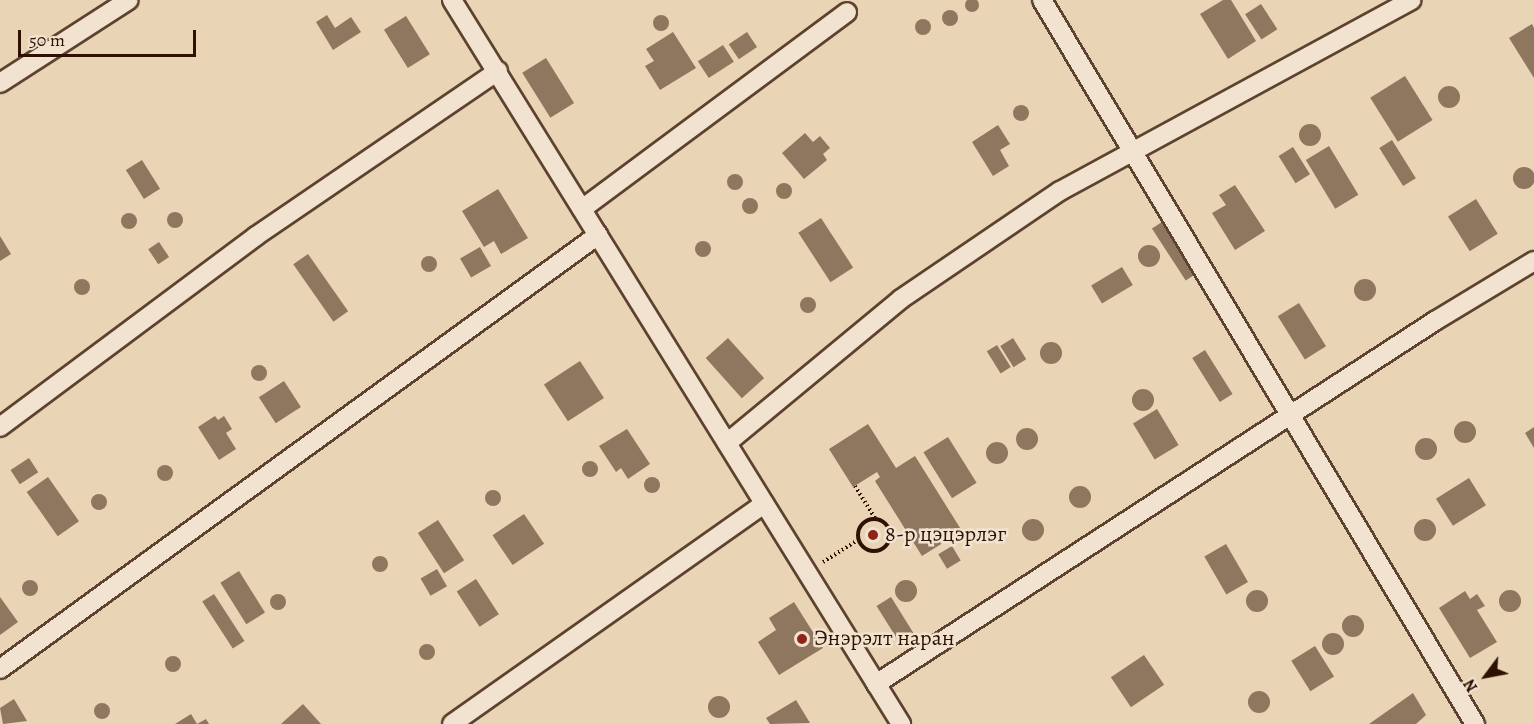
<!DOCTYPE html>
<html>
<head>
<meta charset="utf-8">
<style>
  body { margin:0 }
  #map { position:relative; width:1534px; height:724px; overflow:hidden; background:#e9d4b5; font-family:Alegreya,serif }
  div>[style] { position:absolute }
  .building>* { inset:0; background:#8f765f; transform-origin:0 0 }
  .round { border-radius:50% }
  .path>* { height:4px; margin-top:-2px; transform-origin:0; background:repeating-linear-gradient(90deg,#2e1102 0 1.5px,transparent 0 4.5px) }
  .path>.ring { margin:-2px; padding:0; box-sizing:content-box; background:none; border:4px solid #2e1102; border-radius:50% }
  .roads { filter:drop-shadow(2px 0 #5d422f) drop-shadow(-2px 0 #5d422f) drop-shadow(0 2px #5d422f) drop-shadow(0 -2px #5d422f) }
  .street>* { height:18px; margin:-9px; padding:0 9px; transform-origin:9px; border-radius:9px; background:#f1e3cf }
  .dots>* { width:16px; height:16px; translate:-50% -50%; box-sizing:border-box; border:3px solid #f1e3cf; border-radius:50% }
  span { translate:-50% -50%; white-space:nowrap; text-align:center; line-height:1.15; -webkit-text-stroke:5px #f1e3cf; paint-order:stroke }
  .poi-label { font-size:22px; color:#2e1102 }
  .left { translate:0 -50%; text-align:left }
  .north { position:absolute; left:1456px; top:646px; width:60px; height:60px; -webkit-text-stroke:4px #f1e3cf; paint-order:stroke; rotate:238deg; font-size:16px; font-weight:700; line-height:24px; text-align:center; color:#2e1102 }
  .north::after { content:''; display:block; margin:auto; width:21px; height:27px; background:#2e1102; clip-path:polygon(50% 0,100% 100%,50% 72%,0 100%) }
  .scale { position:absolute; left:18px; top:30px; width:178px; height:27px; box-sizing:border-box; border:3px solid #2e1102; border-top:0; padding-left:8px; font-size:18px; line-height:21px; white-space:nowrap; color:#2e1102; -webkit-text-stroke:4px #f1e3cf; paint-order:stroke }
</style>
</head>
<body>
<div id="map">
  <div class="building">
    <div class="round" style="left:965px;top:-2px;width:14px;height:14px"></div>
    <div style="clip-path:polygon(1223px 0,1231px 0,1256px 41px,1228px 59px,1200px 14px)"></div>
    <div style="left:1261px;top:4px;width:30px;height:19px;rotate:57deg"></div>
    <div class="round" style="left:942px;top:10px;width:16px;height:16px"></div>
    <div style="clip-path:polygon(327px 15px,335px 28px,351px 17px,361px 32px,333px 50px,316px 22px)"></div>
    <div class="round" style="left:653px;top:15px;width:16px;height:16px"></div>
    <div style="left:406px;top:16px;width:45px;height:26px;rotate:58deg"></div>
    <div class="round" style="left:915px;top:19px;width:16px;height:16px"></div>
    <div style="clip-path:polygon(1532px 24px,1534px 28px,1534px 78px,1509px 38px)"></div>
    <div style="clip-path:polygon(673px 32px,696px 68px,660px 90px,645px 66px,654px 61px,646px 49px)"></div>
    <div style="left:747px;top:32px;width:18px;height:22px;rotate:56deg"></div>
    <div style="left:723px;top:45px;width:20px;height:30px;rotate:57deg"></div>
    <div style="left:546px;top:58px;width:53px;height:28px;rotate:58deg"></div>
    <div style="left:1405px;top:76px;width:52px;height:41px;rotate:58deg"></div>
    <div class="round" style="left:1438px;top:86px;width:22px;height:22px"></div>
    <div class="round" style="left:1013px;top:105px;width:16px;height:16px"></div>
    <div class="round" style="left:1299px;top:124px;width:22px;height:22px"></div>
    <div style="clip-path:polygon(998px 125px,1010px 144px,1000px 150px,1009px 166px,993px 176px,972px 142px)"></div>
    <div style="clip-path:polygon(805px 133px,813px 142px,820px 136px,830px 148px,823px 154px,827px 160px,804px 179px,782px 153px)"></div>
    <div style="left:1392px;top:140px;width:45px;height:15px;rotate:58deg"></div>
    <div style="left:1329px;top:146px;width:57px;height:27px;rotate:59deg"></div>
    <div style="left:1293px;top:147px;width:32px;height:17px;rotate:58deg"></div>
    <div style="left:142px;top:160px;width:34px;height:19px;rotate:58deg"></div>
    <div class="round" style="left:1513px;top:167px;width:22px;height:22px"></div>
    <div class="round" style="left:727px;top:174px;width:16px;height:16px"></div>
    <div class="round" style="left:776px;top:183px;width:16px;height:16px"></div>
    <div style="clip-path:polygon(1235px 185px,1265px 231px,1235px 250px,1212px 213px,1226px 205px,1219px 195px)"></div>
    <div style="clip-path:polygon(498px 189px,528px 238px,501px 254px,494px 241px,484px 247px,462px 211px)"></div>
    <div class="round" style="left:742px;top:198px;width:16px;height:16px"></div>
    <div style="left:1476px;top:199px;width:41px;height:33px;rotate:58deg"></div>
    <div class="round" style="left:167px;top:212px;width:16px;height:16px"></div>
    <div class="round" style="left:121px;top:213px;width:16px;height:16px"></div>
    <div style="left:821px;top:218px;width:59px;height:27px;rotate:57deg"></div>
    <div style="left:1162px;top:222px;width:62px;height:12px;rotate:57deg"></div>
    <div style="clip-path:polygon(0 236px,11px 254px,0 261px)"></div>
    <div class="round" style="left:695px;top:241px;width:16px;height:16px"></div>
    <div style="left:159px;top:242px;width:18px;height:13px;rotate:56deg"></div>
    <div class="round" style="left:1138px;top:245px;width:22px;height:22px"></div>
    <div style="left:480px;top:247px;width:22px;height:23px;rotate:60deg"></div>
    <div style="left:308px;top:254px;width:70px;height:18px;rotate:55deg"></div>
    <div class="round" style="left:421px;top:256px;width:16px;height:16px"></div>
    <div style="left:1122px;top:267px;width:21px;height:36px;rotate:59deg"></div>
    <div class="round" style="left:1354px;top:279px;width:22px;height:22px"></div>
    <div class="round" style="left:74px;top:279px;width:16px;height:16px"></div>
    <div class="round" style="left:800px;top:297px;width:16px;height:16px"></div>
    <div style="left:1299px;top:303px;width:51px;height:25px;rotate:58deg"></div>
    <div style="left:728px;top:338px;width:54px;height:30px;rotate:48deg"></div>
    <div style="left:1013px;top:338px;width:25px;height:15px;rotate:58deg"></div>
    <div class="round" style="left:1040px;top:342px;width:22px;height:22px"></div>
    <div style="left:997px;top:345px;width:26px;height:12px;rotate:58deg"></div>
    <div style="left:1205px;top:350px;width:52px;height:15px;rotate:58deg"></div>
    <div style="left:580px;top:361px;width:44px;height:43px;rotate:57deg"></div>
    <div class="round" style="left:251px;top:365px;width:16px;height:16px"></div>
    <div style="left:284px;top:381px;width:31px;height:30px;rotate:57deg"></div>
    <div class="round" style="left:1132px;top:389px;width:22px;height:22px"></div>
    <div style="left:1157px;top:409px;width:42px;height:28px;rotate:59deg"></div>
    <div style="clip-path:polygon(215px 416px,218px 420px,224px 416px,232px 429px,226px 433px,236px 449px,219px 460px,198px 427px)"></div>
    <div class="round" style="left:1454px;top:421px;width:22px;height:22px"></div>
    <div style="clip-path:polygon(868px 424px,896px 468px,915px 456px,962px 531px,922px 556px,875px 481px,880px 477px,877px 472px,853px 487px,829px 449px)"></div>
    <div style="clip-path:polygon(1534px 427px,1534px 448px,1525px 433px)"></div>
    <div class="round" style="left:1016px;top:428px;width:22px;height:22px"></div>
    <div style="clip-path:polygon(627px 429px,650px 464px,628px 479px,621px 468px,616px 472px,599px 446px)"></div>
    <div style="left:948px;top:437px;width:54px;height:29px;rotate:58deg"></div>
    <div class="round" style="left:1415px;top:438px;width:22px;height:22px"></div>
    <div class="round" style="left:986px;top:442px;width:22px;height:22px"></div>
    <div style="left:29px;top:458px;width:17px;height:22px;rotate:57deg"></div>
    <div class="round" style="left:582px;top:461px;width:16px;height:16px"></div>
    <div class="round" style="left:157px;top:465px;width:16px;height:16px"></div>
    <div style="left:48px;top:477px;width:54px;height:26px;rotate:55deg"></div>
    <div class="round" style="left:644px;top:477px;width:16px;height:16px"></div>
    <div style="left:1469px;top:478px;width:32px;height:39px;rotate:58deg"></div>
    <div class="round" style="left:1069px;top:486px;width:22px;height:22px"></div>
    <div class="round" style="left:485px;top:490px;width:16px;height:16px"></div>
    <div class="round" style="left:91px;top:494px;width:16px;height:16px"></div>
    <div style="left:524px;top:514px;width:36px;height:38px;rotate:56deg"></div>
    <div class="round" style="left:1022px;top:519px;width:22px;height:22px"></div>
    <div class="round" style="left:1414px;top:519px;width:22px;height:22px"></div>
    <div style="left:438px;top:520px;width:48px;height:24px;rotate:57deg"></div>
    <div style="left:1226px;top:544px;width:44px;height:25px;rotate:60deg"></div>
    <div style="left:952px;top:546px;width:17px;height:16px;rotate:59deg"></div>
    <div class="round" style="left:372px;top:556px;width:16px;height:16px"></div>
    <div style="left:437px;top:569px;width:20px;height:19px;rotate:60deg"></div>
    <div style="left:239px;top:571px;width:49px;height:22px;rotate:58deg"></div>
    <div style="left:476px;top:579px;width:42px;height:23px;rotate:57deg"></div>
    <div class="round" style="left:895px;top:580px;width:22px;height:22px"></div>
    <div class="round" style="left:22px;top:580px;width:16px;height:16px"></div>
    <div class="round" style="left:1246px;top:590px;width:22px;height:22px"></div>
    <div class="round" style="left:1499px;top:590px;width:22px;height:22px"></div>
    <div style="clip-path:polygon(1465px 591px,1470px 599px,1477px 594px,1485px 606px,1477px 610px,1497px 642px,1470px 658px,1439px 608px)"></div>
    <div style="left:214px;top:594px;width:56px;height:14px;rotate:57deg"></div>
    <div class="round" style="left:270px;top:594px;width:16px;height:16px"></div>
    <div style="clip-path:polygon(0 597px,18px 622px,0 635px)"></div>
    <div style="left:891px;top:597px;width:45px;height:17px;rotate:58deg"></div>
    <div style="clip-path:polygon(794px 602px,823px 648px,779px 675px,758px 642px,776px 630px,769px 618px)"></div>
    <div class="round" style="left:1342px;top:615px;width:22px;height:22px"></div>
    <div class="round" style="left:1322px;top:633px;width:22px;height:22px"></div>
    <div class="round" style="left:419px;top:644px;width:16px;height:16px"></div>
    <div style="left:1315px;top:646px;width:36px;height:28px;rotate:58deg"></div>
    <div style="left:1144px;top:655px;width:36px;height:40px;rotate:56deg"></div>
    <div class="round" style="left:165px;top:656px;width:16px;height:16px"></div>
    <div class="round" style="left:1248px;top:691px;width:22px;height:22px"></div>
    <div style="clip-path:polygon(1413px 693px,1426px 715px,1416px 724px,1369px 724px)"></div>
    <div class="round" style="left:708px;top:696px;width:22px;height:22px"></div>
    <div style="clip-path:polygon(14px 699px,27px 721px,3px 724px,0 708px)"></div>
    <div style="clip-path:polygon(796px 700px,810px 723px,770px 724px,766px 718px)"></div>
    <div class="round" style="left:94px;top:703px;width:16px;height:16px"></div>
    <div style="clip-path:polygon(303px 704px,321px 724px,281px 724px)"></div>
    <div style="clip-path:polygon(191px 714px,197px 724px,206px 719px,209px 724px,175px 724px)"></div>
  </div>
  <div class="path">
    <div style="left:855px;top:486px;width:38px;rotate:58deg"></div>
    <div class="ring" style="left:858px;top:519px;width:28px;height:28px"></div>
    <div style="left:823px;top:562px;width:41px;rotate:-32.2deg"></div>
  </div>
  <div class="roads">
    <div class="street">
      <div style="left:452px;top:0;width:852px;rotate:58.19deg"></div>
      <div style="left:1042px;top:0;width:844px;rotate:59.12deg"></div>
      <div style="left:0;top:83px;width:153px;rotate:-32.8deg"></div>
      <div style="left:582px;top:209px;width:330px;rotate:-36.6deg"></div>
      <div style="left:0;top:427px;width:319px;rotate:-36.7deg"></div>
      <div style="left:256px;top:236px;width:293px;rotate:-34.3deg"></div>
      <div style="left:727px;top:443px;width:226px;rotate:-39.6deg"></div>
      <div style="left:901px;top:299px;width:192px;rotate:-34.2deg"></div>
      <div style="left:1060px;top:191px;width:400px;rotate:-28.5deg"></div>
      <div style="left:0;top:669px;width:739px;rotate:-35.97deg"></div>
      <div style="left:876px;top:684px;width:667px;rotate:-33deg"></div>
      <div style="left:1435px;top:321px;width:116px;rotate:-31.2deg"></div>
      <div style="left:452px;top:724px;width:382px;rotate:-35.2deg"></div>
    </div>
  </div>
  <div class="dots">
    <div style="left:873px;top:535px;background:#8f2418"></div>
    <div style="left:802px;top:639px;background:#8f2418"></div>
  </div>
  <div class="poi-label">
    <span class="left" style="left:885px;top:535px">8-р цэцэрлэг</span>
    <span class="left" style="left:814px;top:639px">Энэрэлт наран</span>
  </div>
  <div class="north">N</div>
  <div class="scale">50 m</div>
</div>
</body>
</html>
